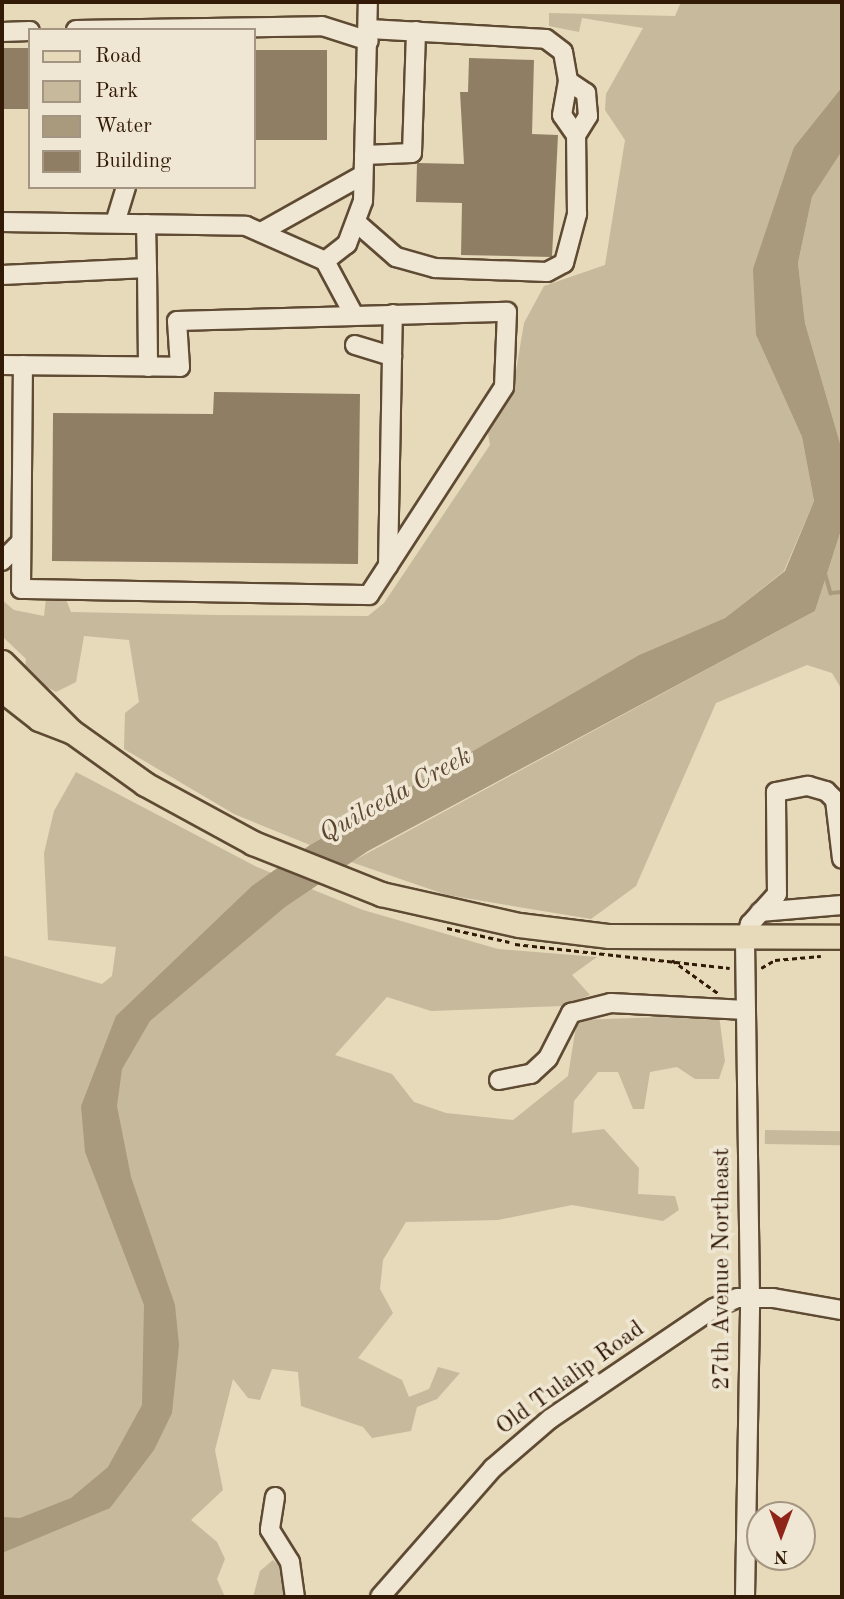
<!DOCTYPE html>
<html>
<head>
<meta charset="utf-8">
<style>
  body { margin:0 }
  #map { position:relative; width:844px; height:1599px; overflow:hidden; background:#e6dabb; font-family:"Old Standard TT",serif }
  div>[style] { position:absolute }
  .green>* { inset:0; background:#c7b99c; transform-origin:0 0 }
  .water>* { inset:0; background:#a9997d }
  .stream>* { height:3.5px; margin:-1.75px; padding:0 1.75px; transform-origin:1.75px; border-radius:1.75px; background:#a9997d }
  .building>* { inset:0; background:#907e64; transform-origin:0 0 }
  .path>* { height:2.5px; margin-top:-1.25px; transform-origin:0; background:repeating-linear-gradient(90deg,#321a06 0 5px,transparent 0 8.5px) }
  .roads { filter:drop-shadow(2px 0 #5f4a33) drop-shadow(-2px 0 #5f4a33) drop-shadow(0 2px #5f4a33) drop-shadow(0 -2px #5f4a33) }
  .minor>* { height:18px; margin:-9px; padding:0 9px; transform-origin:9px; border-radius:9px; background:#efe7d3 }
  .major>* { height:23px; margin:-11.5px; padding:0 11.5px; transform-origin:11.5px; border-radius:11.5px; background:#e6dabb }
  span { translate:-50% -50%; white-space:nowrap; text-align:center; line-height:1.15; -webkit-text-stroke:7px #efe7d3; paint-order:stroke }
  .street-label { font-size:24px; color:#321a06 }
  .water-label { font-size:26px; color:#5c4630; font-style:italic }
  .frame { position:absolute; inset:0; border:4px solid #321a06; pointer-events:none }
  .legend { position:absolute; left:28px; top:28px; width:228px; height:161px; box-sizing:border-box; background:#efe7d3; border:2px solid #a39581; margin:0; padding:9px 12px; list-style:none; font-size:21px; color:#321a06 }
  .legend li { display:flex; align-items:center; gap:14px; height:35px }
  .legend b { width:35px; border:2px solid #a39581 }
  .north { position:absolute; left:746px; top:1501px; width:70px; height:70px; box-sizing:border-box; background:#efe7d3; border:2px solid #a39581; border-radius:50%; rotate:180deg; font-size:19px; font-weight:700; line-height:28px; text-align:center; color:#321a06 }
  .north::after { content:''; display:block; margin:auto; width:24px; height:32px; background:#8f2418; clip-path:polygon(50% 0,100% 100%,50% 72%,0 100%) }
</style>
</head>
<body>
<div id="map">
  <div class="green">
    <div style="clip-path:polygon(681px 2px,842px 2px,842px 87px,794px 147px,756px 335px,802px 437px,814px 501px,784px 571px,725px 618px,639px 655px,310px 845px,234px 814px,124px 749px,125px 713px,139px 702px,129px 640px,84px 636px,76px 682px,56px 692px,24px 675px,26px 659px,2px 636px,2px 600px,14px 610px,44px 616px,46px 598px,65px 597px,71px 612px,217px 615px,368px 616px,384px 603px,490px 445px,488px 433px,513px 389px,524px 323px,544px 286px,605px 265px,625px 140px,605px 110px,606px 94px,643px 28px,582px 18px,579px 32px,549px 26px,549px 13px,675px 16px)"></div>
    <div style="clip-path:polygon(842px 151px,842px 450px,805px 323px,798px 263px,812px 197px)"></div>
    <div style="clip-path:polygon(842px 527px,842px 690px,832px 673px,807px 665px,716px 703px,636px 886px,591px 919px,447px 895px,351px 862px,815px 611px)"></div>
    <div style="clip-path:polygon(76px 772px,257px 867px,363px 910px,498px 949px,597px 957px,572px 975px,590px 995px,563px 1006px,431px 1011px,387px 997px,335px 1055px,392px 1074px,414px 1102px,446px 1113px,513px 1120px,568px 1076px,577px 1020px,719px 1015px,725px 1061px,719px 1079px,695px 1079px,677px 1067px,650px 1072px,644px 1109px,633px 1109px,618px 1072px,598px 1072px,574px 1101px,572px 1133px,604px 1129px,639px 1168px,638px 1194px,675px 1196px,679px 1210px,663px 1221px,572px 1205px,498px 1220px,406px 1222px,383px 1260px,380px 1289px,393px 1313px,358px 1358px,402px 1380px,409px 1397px,429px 1389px,438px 1367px,460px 1373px,437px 1399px,417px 1407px,411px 1431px,372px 1438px,363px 1427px,301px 1406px,298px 1372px,272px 1369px,260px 1400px,248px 1398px,233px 1379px,215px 1450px,223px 1490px,191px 1520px,217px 1542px,225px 1559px,217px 1579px,225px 1597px,2px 1597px,2px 955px,102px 984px,112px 976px,116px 947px,48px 940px,44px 853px,54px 811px)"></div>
    <div style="left:765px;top:1130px;width:77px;height:14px;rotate:1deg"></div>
    <div style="clip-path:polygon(273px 1560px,289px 1576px,289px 1597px,253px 1597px,260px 1571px)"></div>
  </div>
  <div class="water">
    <div style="clip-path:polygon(842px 87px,842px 151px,812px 197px,798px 263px,805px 323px,842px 450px,842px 527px,815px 611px,368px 851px,285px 907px,150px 1021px,122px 1069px,117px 1106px,131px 1177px,175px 1305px,179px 1345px,172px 1413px,154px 1450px,110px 1508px,2px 1553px,2px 1517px,20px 1518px,71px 1498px,108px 1467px,142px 1405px,144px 1305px,85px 1152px,81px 1106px,116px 1016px,252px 886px,310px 845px,639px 655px,725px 618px,785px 571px,814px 501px,802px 437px,756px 335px,753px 269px,794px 147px)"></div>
  </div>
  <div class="stream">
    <div style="left:826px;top:576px;width:18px;rotate:74deg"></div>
    <div style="left:831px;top:593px;width:11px;rotate:-5deg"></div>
  </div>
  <div class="building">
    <div style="left:2px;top:48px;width:28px;height:61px"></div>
    <div style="left:254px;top:50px;width:73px;height:90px"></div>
    <div style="clip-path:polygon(469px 58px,534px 60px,532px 134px,558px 135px,552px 257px,461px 255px,462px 203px,416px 202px,417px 163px,464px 164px,460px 92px,468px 92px)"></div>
    <div style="clip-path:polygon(214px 392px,360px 394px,358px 564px,52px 561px,53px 413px,213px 414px)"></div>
  </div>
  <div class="path">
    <div style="left:447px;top:928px;width:64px;rotate:12.7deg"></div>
    <div style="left:515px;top:944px;width:216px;rotate:6.4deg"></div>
    <div style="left:672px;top:960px;width:57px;rotate:35.7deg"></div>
    <div style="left:761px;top:968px;width:16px;rotate:-30deg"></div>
    <div style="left:775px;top:960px;width:46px;rotate:-5deg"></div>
  </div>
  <div class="roads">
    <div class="minor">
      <div style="left:369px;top:29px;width:177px;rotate:3.2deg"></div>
      <div style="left:546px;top:39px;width:21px;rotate:37deg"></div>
      <div style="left:563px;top:52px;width:29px;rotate:80deg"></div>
      <div style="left:568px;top:81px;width:22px;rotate:34deg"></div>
      <div style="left:586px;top:93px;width:23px;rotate:85deg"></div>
      <div style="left:588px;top:116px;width:22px;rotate:122deg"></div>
      <div style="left:76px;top:30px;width:246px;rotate:-0.9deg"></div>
      <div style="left:322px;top:26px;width:49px;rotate:17.7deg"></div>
      <div style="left:2px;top:32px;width:28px;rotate:-2deg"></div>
      <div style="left:364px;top:155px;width:48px;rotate:-2.4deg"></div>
      <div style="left:412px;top:153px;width:122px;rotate:-88.1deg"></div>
      <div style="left:2px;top:222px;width:244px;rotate:0.9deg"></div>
      <div style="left:246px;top:226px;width:86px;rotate:23.9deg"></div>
      <div style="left:115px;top:223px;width:38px;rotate:-73deg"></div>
      <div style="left:357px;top:223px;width:52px;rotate:41.1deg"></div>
      <div style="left:396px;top:257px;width:41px;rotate:15.8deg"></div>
      <div style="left:435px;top:268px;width:112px;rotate:2deg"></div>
      <div style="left:547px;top:272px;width:19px;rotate:-28deg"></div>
      <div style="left:564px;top:263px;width:51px;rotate:-75.1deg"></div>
      <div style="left:577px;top:214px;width:79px;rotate:-90.7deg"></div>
      <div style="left:576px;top:135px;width:24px;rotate:-125deg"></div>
      <div style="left:562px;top:115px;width:35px;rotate:-80deg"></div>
      <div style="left:146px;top:224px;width:44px;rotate:88.7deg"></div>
      <div style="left:261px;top:232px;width:117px;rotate:-29.2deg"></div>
      <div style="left:325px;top:261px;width:28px;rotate:-38deg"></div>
      <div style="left:347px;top:244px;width:46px;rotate:-69.6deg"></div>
      <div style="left:363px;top:201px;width:199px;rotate:-88.6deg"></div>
      <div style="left:325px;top:261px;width:61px;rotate:61.8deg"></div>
      <div style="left:2px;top:275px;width:145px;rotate:-2.8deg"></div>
      <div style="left:147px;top:268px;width:99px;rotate:89.4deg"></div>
      <div style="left:355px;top:345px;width:39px;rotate:17deg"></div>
      <div style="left:2px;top:365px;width:178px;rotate:0.6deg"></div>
      <div style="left:180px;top:367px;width:46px;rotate:-93.7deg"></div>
      <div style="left:177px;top:321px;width:330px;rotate:-1.6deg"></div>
      <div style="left:507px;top:312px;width:75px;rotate:92.3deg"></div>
      <div style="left:504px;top:387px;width:248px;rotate:123deg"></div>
      <div style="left:369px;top:595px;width:348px;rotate:-179deg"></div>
      <div style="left:21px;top:589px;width:224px;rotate:-89.5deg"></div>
      <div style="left:2px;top:561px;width:27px;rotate:-45deg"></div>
      <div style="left:388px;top:566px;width:252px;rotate:-88.9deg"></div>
      <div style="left:760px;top:912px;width:82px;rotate:-4.9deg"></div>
      <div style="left:499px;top:1080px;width:33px;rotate:-11deg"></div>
      <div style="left:531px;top:1074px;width:23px;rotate:-43deg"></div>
      <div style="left:548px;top:1058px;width:51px;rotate:-62.9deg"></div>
      <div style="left:571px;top:1013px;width:41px;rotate:-14deg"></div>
      <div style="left:611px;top:1003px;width:135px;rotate:3deg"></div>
      <div style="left:275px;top:1497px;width:33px;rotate:99deg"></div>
      <div style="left:270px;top:1530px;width:38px;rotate:58deg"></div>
      <div style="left:290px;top:1562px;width:35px;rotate:82deg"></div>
      <div style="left:380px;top:1597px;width:171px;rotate:-48.8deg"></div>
      <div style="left:493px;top:1468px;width:75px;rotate:-40.7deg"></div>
      <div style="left:550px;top:1419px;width:198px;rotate:-34.1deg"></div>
      <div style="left:714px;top:1308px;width:25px;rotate:-23deg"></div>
      <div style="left:737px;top:1298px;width:36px"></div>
      <div style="left:773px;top:1298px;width:70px;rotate:9.9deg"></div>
      <div style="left:745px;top:1597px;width:299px;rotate:-89deg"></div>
      <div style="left:750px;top:1298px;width:357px;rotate:-90.8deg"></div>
      <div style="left:745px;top:941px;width:18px;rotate:-74deg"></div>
      <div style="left:750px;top:924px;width:40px;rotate:-48deg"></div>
      <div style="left:777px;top:894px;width:102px;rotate:-90.6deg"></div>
      <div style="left:776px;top:792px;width:33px;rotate:-11deg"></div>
      <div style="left:808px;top:786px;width:19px;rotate:16deg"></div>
      <div style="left:826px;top:791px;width:13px;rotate:45deg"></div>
      <div style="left:835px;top:800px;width:59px;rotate:83.2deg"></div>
    </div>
    <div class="major">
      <div style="left:2px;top:662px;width:98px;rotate:45deg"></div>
      <div style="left:71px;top:731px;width:91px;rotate:35.6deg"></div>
      <div style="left:145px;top:784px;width:123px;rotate:28.6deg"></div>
      <div style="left:253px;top:843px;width:138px;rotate:21.7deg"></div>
      <div style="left:381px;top:894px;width:141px;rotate:12.7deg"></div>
      <div style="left:519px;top:925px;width:91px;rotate:7deg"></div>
      <div style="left:609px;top:936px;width:233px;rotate:0.2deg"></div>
      <div style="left:2px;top:690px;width:47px;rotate:38.1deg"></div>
      <div style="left:39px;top:719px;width:34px;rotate:21deg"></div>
    </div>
  </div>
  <div class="street-label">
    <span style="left:723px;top:1269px;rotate:-90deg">27th Avenue Northeast</span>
    <span style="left:571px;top:1379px;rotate:-36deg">Old Tulalip Road</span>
  </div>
  <div class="water-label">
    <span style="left:396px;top:796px;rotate:-29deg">Quilceda Creek</span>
  </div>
  <div class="frame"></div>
  <ul class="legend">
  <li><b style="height:9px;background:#e6dabb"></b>Road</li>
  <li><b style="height:19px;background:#c7b99c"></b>Park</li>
  <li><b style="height:19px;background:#a9997d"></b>Water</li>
  <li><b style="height:19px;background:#907e64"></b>Building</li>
  </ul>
  <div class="north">N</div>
</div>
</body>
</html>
